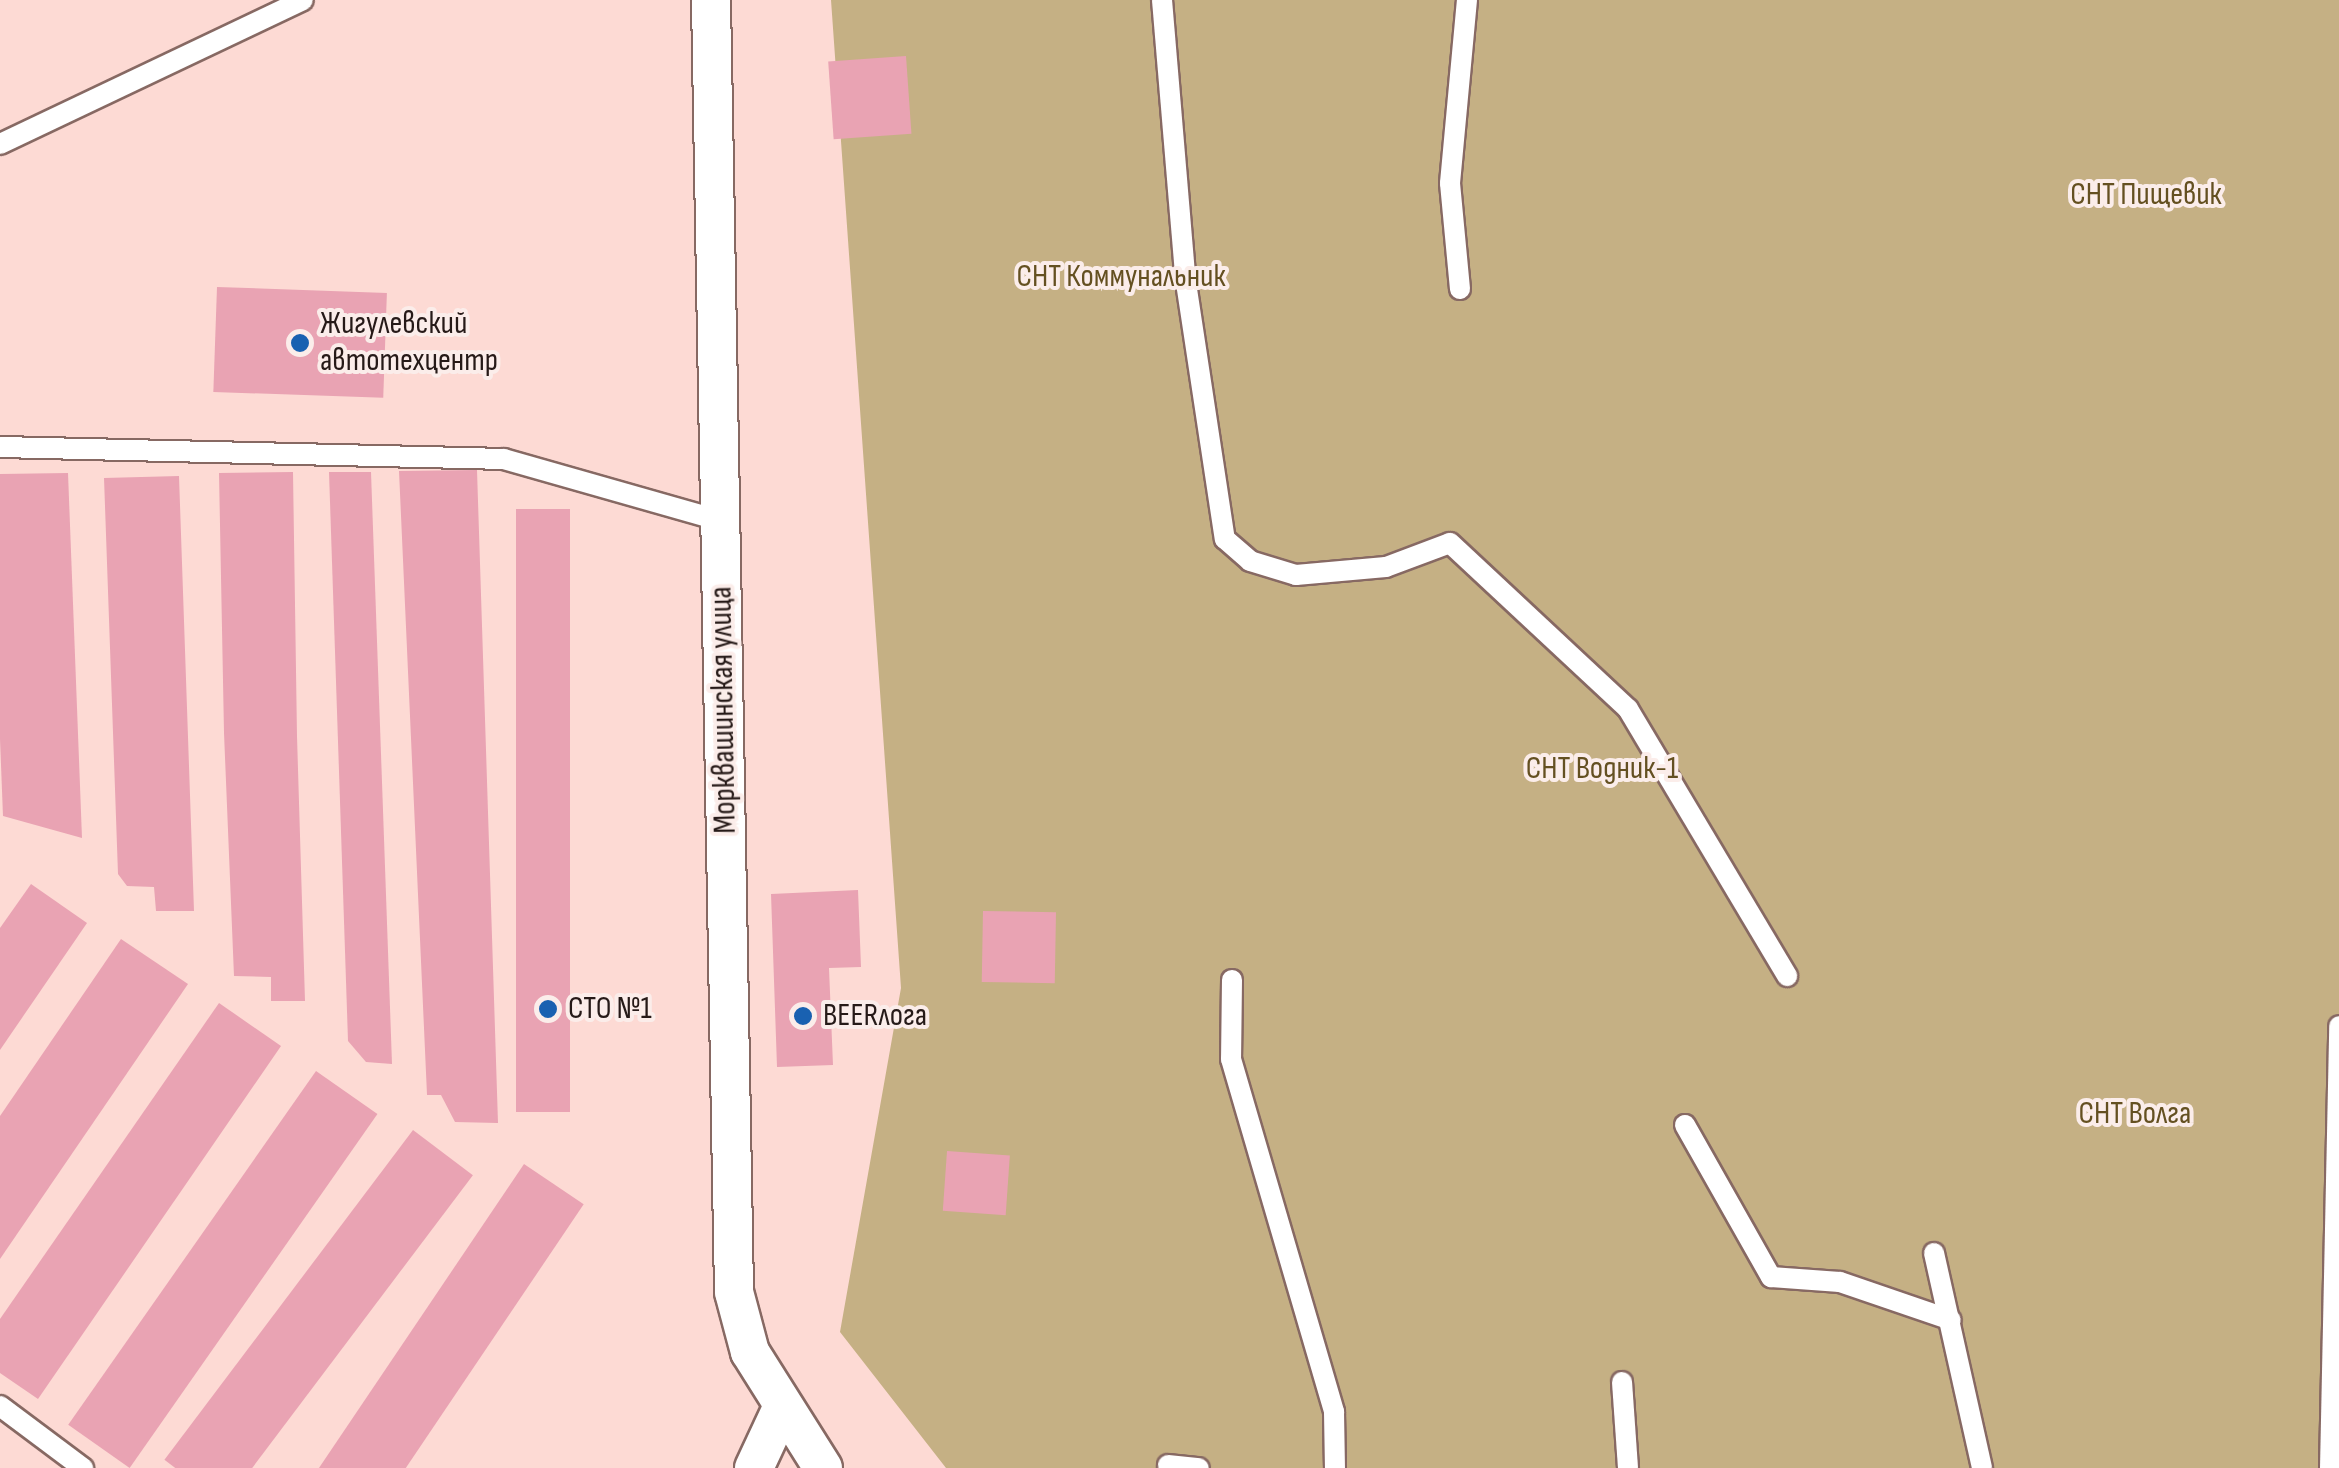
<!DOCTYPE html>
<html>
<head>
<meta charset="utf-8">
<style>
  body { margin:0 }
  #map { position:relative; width:2339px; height:1468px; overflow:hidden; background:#fddad4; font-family:"Sofia Sans Condensed",sans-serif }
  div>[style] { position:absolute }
  .green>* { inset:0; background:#c5b084 }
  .building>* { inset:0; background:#e9a3b3; transform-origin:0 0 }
  .roads { filter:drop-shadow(2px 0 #876963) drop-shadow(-2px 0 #876963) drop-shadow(0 2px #876963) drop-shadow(0 -2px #876963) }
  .lane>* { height:20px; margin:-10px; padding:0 10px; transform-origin:10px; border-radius:10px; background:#fff }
  .street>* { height:38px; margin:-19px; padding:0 19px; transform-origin:19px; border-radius:19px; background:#fff }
  .dots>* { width:28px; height:28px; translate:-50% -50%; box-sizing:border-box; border:5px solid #fbedea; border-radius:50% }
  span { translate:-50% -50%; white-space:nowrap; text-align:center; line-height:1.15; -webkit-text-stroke:8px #fbedea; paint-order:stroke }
  .park-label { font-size:32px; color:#645021 }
  .poi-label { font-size:32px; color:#261a18 }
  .left { translate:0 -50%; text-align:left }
  .street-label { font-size:32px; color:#261a18 }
</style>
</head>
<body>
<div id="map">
  <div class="green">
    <div style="clip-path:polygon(831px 0,2339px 0,2339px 1468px,946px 1468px,840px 1332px,901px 988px)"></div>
  </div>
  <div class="building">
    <div style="left:906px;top:56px;width:78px;height:78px;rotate:86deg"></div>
    <div style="left:217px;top:287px;width:170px;height:105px;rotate:2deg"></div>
    <div style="clip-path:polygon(477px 470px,498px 1123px,455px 1122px,441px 1095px,427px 1095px,399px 471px)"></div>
    <div style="clip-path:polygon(293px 472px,297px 736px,305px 1001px,271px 1001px,271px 977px,234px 976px,224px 733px,219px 473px)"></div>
    <div style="clip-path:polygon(329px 472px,371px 472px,392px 1064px,366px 1062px,348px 1041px)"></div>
    <div style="clip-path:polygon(68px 473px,82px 838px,3px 816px,0 739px,0 474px)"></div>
    <div style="clip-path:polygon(179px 476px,194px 911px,156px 911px,154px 887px,127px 886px,118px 874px,104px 478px)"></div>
    <div style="left:570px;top:509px;width:603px;height:54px;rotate:90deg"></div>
    <div style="clip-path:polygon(31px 884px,87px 923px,0 1050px,0 928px)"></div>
    <div style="clip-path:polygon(858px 890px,861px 967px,829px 968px,833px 1065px,777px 1067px,771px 894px)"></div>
    <div style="left:983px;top:911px;width:73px;height:71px;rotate:1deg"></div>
    <div style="clip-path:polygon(121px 939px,188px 984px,0 1259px,0 1116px)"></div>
    <div style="clip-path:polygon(219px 1003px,281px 1046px,38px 1399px,0 1373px,0 1319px)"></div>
    <div style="left:316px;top:1071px;width:75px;height:432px;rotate:35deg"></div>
    <div style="left:413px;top:1130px;width:75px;height:413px;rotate:37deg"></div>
    <div style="left:947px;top:1151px;width:63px;height:60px;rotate:4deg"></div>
    <div style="left:524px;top:1164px;width:72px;height:367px;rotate:34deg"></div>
  </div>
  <div class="roads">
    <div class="lane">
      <div style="left:1162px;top:0;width:277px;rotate:85.2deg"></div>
      <div style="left:1185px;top:276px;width:266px;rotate:81.4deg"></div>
      <div style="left:1225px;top:539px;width:33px;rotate:41deg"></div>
      <div style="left:1250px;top:561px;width:48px;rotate:16.9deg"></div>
      <div style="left:1296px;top:575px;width:90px;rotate:-5.1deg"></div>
      <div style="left:1386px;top:567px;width:68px;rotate:-20.6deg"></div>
      <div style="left:1450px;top:543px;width:243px;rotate:43deg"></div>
      <div style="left:1628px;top:709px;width:311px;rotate:59.2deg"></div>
      <div style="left:0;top:144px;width:335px;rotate:-25.4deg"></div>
      <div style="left:1460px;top:289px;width:106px;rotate:-95.4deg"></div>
      <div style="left:1450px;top:183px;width:184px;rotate:-84.7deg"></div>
      <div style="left:0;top:447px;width:504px;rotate:1.36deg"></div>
      <div style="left:504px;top:459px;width:226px;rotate:15.9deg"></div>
      <div style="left:1232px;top:980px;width:79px;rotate:90.7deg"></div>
      <div style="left:1231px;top:1059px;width:368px;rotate:73.7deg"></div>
      <div style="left:1334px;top:1412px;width:56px;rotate:89deg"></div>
      <div style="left:1685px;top:1125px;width:175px;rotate:60.5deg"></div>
      <div style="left:1771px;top:1277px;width:69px;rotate:4.1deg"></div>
      <div style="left:1840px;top:1282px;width:117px;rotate:18.9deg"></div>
      <div style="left:1934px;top:1253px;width:220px;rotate:77.4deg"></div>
      <div style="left:1622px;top:1382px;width:86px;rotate:86deg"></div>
      <div style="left:0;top:1406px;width:104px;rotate:36.8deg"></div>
      <div style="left:1168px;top:1465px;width:31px;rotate:6deg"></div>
      <div style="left:2330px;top:1468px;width:442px;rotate:-88.8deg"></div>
    </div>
    <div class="street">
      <div style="left:711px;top:0;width:1292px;rotate:88.98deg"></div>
      <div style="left:734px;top:1292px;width:62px;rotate:75.1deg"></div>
      <div style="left:750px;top:1352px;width:137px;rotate:57.8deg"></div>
      <div style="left:754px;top:1468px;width:64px;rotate:-65deg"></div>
    </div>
  </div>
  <div class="dots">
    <div style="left:300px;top:343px;background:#1961b1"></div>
    <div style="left:548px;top:1009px;background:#1961b1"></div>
    <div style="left:803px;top:1016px;background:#1961b1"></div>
  </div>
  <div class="park-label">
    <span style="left:2146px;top:195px">СНТ Пищевик</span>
    <span style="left:1121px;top:277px">СНТ Коммунальник</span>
    <span style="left:1602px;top:769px">СНТ Водник-1</span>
    <span style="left:2135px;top:1114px">СНТ Волга</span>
  </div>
  <div class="poi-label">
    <span class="left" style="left:320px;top:343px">Жигулевский<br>автотехцентр</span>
    <span class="left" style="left:568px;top:1009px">СТО №1</span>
    <span class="left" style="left:823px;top:1016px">BEERлога</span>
  </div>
  <div class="street-label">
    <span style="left:724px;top:710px;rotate:-91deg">Морквашинская улица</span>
  </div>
</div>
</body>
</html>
